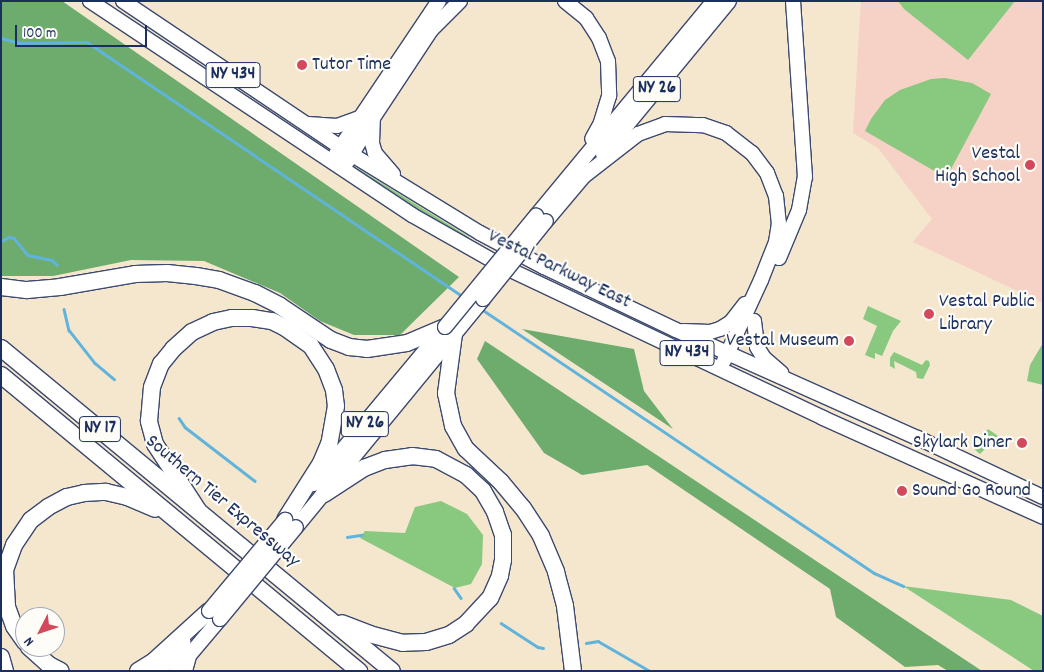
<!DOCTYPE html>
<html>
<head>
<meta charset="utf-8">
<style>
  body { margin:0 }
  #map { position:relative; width:1044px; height:672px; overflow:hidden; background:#f5e6ce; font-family:Dekko,sans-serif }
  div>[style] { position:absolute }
  .built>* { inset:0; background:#f6d1c5 }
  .green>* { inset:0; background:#88c87f }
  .forest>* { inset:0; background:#6eac6e }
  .stream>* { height:2.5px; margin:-1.25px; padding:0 1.25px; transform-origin:1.25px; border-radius:1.25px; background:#60b4dc }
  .roads { filter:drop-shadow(1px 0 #3c4a6f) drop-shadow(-1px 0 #3c4a6f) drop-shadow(0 1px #3c4a6f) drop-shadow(0 -1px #3c4a6f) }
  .primary>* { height:14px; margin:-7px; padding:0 7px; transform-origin:7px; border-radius:7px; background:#fff }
  .highway>* { height:16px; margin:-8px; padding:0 8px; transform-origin:8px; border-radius:8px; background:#fff }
  .bridges { filter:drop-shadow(1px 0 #3c4a6f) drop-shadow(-1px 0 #3c4a6f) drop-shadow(0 1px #3c4a6f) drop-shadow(0 -1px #3c4a6f) }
  .primary-bridge>* { height:14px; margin:-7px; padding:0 7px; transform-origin:7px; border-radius:7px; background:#fff }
  .dots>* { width:14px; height:14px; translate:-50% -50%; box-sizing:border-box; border:2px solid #fdfcf7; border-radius:50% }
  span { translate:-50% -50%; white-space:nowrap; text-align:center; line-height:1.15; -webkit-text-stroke:4.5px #fdfcf7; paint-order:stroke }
  .shield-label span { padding:1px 4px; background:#fdfcf7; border:1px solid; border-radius:4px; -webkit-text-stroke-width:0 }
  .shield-label { font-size:19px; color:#1b2f5e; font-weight:700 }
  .poi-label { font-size:20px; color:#1b2f5e }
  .left { translate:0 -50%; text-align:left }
  .right { translate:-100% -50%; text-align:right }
  .street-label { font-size:20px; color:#1b2f5e }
  .frame { position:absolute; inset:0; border:2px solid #1b2f5e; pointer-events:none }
  .north { position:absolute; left:15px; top:607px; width:50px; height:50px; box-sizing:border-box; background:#fdfcf7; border:1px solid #a3aaba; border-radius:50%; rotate:229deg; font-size:14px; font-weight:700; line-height:20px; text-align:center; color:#1b2f5e }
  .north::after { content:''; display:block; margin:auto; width:18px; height:22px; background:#d1495b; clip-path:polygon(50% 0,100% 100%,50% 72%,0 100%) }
  .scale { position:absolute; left:15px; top:25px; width:132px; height:22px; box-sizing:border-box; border:2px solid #1b2f5e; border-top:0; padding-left:6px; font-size:15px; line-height:18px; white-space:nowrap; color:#1b2f5e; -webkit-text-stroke:4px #fdfcf7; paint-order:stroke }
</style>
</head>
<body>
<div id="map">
  <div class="built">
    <div style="clip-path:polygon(861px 1px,1043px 1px,1043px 303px,913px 242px,932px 219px,878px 148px,853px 133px)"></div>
  </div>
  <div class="green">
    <div style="clip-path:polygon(898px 1px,1015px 1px,968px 60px,904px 9px)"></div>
    <div style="clip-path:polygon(945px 78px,972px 83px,991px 94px,950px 171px,943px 176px,865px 131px,871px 119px,885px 100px,900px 90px,931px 79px)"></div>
    <div style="clip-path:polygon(352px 165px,469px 237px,471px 243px,435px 223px,358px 172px,351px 166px)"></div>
    <div style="clip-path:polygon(868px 306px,901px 321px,893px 331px,882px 356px,875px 353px,875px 359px,865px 355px,877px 326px,863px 319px)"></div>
    <div style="clip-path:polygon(1043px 343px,1043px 385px,1027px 381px,1030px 365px)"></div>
    <div style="clip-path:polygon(894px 352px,922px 365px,926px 360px,929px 361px,930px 365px,923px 379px,917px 378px,916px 372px,894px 361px,895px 369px,890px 366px,890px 358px)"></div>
    <div style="clip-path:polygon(988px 429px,998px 436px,980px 454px,974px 449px)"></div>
    <div style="clip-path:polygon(441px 501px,467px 514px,483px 535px,482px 564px,471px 584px,455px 588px,360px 538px,365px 531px,405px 533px,415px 507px)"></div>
    <div style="clip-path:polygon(903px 586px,1011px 600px,1043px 616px,1043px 671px,1034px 671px)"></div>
  </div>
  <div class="forest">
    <div style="clip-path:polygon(1px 1px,62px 1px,459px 277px,400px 335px,354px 335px,320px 321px,280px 293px,204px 261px,131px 260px,53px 276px,1px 276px)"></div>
    <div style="clip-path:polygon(522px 329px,634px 349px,644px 391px,673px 429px)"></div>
    <div style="clip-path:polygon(485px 341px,982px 671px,948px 671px,938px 665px,905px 667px,836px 617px,830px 589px,647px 465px,582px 475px,544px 453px,477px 359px)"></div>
  </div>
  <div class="stream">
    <div style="left:1px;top:38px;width:20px;rotate:15deg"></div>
    <div style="left:20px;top:43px;width:67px;rotate:-0.9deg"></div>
    <div style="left:87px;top:42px;width:454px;rotate:34.1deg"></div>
    <div style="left:1px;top:241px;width:9px;rotate:-27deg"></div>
    <div style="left:9px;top:237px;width:5px;rotate:11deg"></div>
    <div style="left:14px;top:238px;width:22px;rotate:51deg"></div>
    <div style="left:28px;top:255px;width:25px;rotate:12deg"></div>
    <div style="left:52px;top:260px;width:7px;rotate:45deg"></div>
    <div style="left:480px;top:308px;width:475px;rotate:33.9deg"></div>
    <div style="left:874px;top:573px;width:32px;rotate:24deg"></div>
    <div style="left:64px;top:309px;width:22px;rotate:77deg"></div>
    <div style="left:69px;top:330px;width:42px;rotate:51.8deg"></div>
    <div style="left:95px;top:363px;width:25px;rotate:40deg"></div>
    <div style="left:179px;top:418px;width:11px;rotate:56deg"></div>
    <div style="left:185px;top:427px;width:88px;rotate:37.6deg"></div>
    <div style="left:347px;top:537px;width:15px;rotate:-8deg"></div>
    <div style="left:454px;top:588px;width:12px;rotate:55deg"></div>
    <div style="left:501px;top:623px;width:44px;rotate:33deg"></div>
    <div style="left:538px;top:647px;width:5px;rotate:11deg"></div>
    <div style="left:586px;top:643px;width:12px;rotate:-9deg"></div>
    <div style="left:598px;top:641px;width:60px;rotate:30deg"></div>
  </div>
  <div class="roads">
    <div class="primary">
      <div style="left:90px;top:1px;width:387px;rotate:33.6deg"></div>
      <div style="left:412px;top:215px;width:103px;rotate:29.5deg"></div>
      <div style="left:502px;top:266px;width:355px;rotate:25.3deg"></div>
      <div style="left:823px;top:418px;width:241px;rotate:24.2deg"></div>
      <div style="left:123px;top:1px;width:275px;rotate:33.9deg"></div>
      <div style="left:351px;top:154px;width:151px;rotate:31.5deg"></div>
      <div style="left:480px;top:233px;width:72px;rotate:28deg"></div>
      <div style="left:544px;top:267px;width:146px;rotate:25.5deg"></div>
      <div style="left:676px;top:330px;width:265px;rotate:24.1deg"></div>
      <div style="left:918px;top:438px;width:138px;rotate:25.3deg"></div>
      <div style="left:565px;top:1px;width:27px;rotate:39deg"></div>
      <div style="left:586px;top:18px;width:24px;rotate:57deg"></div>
      <div style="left:599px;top:38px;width:25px;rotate:69deg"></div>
      <div style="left:608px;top:61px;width:35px;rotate:88deg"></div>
      <div style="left:609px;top:96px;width:28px;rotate:107deg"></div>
      <div style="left:601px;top:123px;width:18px;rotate:119deg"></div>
      <div style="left:308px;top:124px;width:29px;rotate:4deg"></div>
      <div style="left:337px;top:126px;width:27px;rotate:-20deg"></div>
      <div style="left:336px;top:154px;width:184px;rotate:-56.1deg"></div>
      <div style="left:603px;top:154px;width:198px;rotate:-50.5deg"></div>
      <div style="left:347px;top:162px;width:48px;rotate:-58.6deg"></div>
      <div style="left:393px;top:174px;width:28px;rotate:-131deg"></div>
      <div style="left:375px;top:153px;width:10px;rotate:-107deg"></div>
      <div style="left:372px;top:143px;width:25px;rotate:-88deg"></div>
      <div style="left:373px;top:118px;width:105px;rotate:-56.6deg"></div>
      <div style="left:431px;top:30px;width:41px;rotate:-45deg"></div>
      <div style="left:584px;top:176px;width:68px;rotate:-37.9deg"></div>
      <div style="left:638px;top:134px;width:29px;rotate:-20deg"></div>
      <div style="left:665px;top:124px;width:38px;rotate:2deg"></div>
      <div style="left:703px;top:125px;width:24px;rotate:19deg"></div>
      <div style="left:726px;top:133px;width:33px;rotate:38deg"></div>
      <div style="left:752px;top:153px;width:25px;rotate:53deg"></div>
      <div style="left:767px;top:173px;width:25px;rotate:69deg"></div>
      <div style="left:776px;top:196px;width:27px;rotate:84deg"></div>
      <div style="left:779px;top:223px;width:19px;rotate:99deg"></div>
      <div style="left:776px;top:242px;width:41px;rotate:111.5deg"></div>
      <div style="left:761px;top:280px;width:89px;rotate:114.6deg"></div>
      <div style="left:536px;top:216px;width:279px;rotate:-50.4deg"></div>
      <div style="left:546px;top:221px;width:67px;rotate:-49.9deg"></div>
      <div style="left:779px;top:258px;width:52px;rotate:-67.4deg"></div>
      <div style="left:799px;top:210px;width:34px;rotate:-80deg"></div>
      <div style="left:805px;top:177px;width:176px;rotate:-93.9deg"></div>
      <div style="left:754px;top:321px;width:26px;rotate:83deg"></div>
      <div style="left:757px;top:347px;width:13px;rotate:58deg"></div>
      <div style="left:764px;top:358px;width:23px;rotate:41deg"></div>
      <div style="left:683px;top:331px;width:27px;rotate:2deg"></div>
      <div style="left:710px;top:332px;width:10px;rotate:-17deg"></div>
      <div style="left:720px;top:329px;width:13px;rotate:-32deg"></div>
      <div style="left:731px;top:322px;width:23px;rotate:-52deg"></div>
      <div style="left:314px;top:484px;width:204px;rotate:-50.2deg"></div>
      <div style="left:296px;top:527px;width:295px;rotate:-50.6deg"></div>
      <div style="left:159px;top:671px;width:38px;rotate:-50deg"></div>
      <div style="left:176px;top:671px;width:68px;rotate:-49.8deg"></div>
    </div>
    <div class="highway">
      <div style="left:1px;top:287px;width:26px;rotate:7deg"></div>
      <div style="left:27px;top:290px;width:33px;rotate:-5deg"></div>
      <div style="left:60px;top:287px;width:76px;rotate:-9.8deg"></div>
      <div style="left:135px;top:274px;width:32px;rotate:-2deg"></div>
      <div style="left:167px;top:273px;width:29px;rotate:6deg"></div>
      <div style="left:196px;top:276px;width:23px;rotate:10deg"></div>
      <div style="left:219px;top:280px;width:38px;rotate:20deg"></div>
      <div style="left:255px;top:293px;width:28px;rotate:27deg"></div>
      <div style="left:280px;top:306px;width:61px;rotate:33.7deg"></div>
      <div style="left:331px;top:340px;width:19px;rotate:21deg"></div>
      <div style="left:349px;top:347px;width:18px;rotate:6deg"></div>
      <div style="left:367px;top:349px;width:40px;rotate:-8.5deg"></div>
      <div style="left:407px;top:343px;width:41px;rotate:-22.8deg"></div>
      <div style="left:454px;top:334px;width:60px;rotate:97.7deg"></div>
      <div style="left:446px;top:393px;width:34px;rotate:78deg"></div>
      <div style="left:453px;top:426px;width:26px;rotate:61deg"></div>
      <div style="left:466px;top:449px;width:48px;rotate:43.3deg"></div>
      <div style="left:501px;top:482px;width:34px;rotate:50deg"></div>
      <div style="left:523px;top:508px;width:33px;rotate:57deg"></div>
      <div style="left:541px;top:536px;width:39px;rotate:67deg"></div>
      <div style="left:556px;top:572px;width:35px;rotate:75deg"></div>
      <div style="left:565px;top:606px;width:65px;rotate:83deg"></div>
      <div style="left:1px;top:348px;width:507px;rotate:39.56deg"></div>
      <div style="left:1px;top:375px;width:465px;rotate:39.6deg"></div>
      <div style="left:324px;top:494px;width:48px;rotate:-33deg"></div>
      <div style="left:364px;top:468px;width:22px;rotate:-21deg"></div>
      <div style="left:385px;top:460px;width:27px;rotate:-8deg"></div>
      <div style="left:412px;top:456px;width:24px;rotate:7deg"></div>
      <div style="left:436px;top:459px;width:34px;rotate:28deg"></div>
      <div style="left:466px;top:475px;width:23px;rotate:43deg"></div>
      <div style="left:483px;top:491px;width:24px;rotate:60deg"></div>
      <div style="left:495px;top:512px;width:24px;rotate:71deg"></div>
      <div style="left:503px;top:535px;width:25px;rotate:90deg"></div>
      <div style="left:503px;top:560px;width:16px;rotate:101deg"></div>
      <div style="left:500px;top:576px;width:24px;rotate:114deg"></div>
      <div style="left:490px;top:598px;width:35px;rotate:133deg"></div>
      <div style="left:466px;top:624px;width:20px;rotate:147deg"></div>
      <div style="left:449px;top:635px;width:24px;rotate:163deg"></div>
      <div style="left:426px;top:642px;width:23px;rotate:178deg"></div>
      <div style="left:403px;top:643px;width:34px;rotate:-165deg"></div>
      <div style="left:370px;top:634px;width:30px;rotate:-159deg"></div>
      <div style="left:198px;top:510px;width:79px;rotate:-123.1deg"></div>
      <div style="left:155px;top:444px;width:24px;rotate:-105deg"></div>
      <div style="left:149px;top:421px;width:34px;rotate:-85deg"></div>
      <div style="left:152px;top:387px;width:25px;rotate:-69deg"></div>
      <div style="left:161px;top:364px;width:19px;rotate:-51deg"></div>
      <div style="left:173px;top:349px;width:25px;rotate:-42deg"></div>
      <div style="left:192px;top:332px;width:23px;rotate:-25deg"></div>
      <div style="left:213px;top:322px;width:19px;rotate:-12deg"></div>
      <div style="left:232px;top:318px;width:20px"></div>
      <div style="left:252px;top:318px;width:20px;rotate:9deg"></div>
      <div style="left:272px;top:321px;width:13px;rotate:27deg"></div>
      <div style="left:284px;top:327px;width:33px;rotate:35deg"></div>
      <div style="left:311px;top:346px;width:27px;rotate:57deg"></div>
      <div style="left:326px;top:369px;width:22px;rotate:69deg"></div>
      <div style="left:334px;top:390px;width:16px;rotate:83deg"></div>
      <div style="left:336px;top:406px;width:39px;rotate:100deg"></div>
      <div style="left:329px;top:444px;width:21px;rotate:113deg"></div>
      <div style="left:321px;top:463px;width:67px;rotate:122.3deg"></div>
      <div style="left:25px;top:642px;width:19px;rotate:-125deg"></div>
      <div style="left:14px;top:626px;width:20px;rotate:-110deg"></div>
      <div style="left:7px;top:607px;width:37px;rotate:-93deg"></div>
      <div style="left:5px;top:570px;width:27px;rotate:-70deg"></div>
      <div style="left:14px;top:545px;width:30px;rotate:-56deg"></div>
      <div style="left:31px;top:520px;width:21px;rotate:-37deg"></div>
      <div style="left:48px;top:507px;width:21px;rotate:-28deg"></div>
      <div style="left:67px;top:497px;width:17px;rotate:-13deg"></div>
      <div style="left:84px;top:493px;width:22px;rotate:-3deg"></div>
      <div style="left:106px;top:492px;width:22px;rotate:13deg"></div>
      <div style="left:127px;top:497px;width:30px;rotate:23deg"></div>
      <div style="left:29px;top:647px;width:27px;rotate:42deg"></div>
      <div style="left:49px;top:665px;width:13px;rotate:27deg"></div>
      <div style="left:1px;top:657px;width:15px;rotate:74deg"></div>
      <div style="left:138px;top:671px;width:19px;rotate:-32deg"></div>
      <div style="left:154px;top:661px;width:74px;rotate:-42.3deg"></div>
      <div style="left:184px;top:671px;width:16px;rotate:-75deg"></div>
    </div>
  </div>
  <div class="bridges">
    <div class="primary-bridge">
      <div style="left:483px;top:299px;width:100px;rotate:-51.1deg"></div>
      <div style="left:445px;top:327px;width:144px;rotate:-50.7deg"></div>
      <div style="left:209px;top:611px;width:119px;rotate:-50.1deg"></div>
      <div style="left:220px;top:619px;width:119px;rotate:-50.4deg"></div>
    </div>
  </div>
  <div class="dots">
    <div style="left:302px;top:65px;background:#d1495b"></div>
    <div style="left:1030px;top:165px;background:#d1495b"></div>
    <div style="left:929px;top:314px;background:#d1495b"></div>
    <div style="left:849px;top:341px;background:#d1495b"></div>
    <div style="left:1022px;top:443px;background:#d1495b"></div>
    <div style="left:902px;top:491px;background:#d1495b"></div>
  </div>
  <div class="shield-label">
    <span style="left:233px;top:75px">NY 434</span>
    <span style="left:657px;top:89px">NY 26</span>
    <span style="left:687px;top:353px">NY 434</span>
    <span style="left:365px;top:424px">NY 26</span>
    <span style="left:100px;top:429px">NY 17</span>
  </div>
  <div class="poi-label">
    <span class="left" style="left:312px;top:65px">Tutor Time</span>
    <span class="right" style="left:1020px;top:166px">Vestal<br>High School</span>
    <span class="left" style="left:939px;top:314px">Vestal Public<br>Library</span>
    <span class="right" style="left:839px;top:341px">Vestal Museum</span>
    <span class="right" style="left:1012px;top:443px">Skylark Diner</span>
    <span class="left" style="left:912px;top:491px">Sound Go Round</span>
  </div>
  <div class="street-label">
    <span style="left:559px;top:270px;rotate:26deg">Vestal Parkway East</span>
    <span style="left:222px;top:502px;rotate:40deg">Southern Tier Expressway</span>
  </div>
  <div class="frame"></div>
  <div class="north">N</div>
  <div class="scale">100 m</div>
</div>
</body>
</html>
